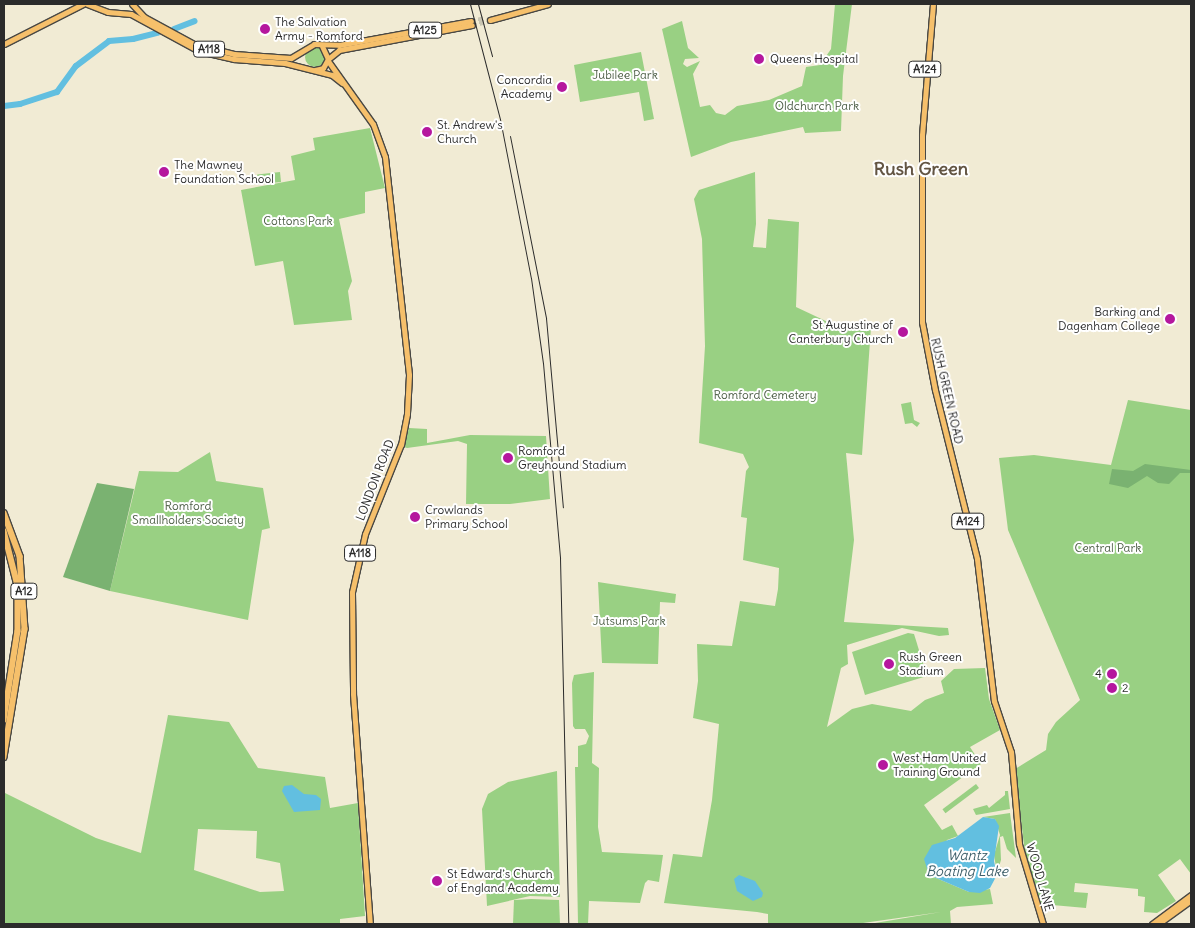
<!DOCTYPE html>
<html>
<head>
<meta charset="utf-8">
<style>
  body { margin:0 }
  #map { position:relative; width:1195px; height:928px; overflow:hidden; background:#f1ebd4; font-family:Delius,sans-serif }
  div>[style] { position:absolute }
  .green>* { inset:0; background:#99d083; transform-origin:0 0 }
  .round { border-radius:50% }
  .forest>* { inset:0; background:#7ab271 }
  .water>* { inset:0; background:#62bfe0 }
  .river>* { height:6px; margin:-3px; padding:0 3px; transform-origin:3px; border-radius:3px; background:#62bfe0 }
  .major-tunnel>* { height:5px; margin-top:-2.5px; transform-origin:0; background:repeating-linear-gradient(90deg,#c9c5b2 0 5px,transparent 0 7.5px) }
  .roads { filter:drop-shadow(1px 0 #494844) drop-shadow(-1px 0 #494844) drop-shadow(0 1px #494844) drop-shadow(0 -1px #494844) }
  .major>* { height:5px; margin:-2.5px; padding:0 2.5px; transform-origin:2.5px; border-radius:2.5px; background:#f6c06b }
  .highway>* { height:5.5px; margin:-2.75px; padding:0 2.75px; transform-origin:2.75px; border-radius:2.75px; background:#f6c06b }
  .rail>* { height:1px; margin:-0.5px; padding:0 0.5px; transform-origin:0.5px; border-radius:0.5px; background:#2b2b2b }
  .dots>* { width:14px; height:14px; translate:-50% -50%; box-sizing:border-box; border:2px solid #fff; border-radius:50% }
  span { translate:-50% -50%; white-space:nowrap; text-align:center; line-height:1.15; -webkit-text-stroke:4px #fff; paint-order:stroke }
  .shield-label span { padding:1px 4px; background:#fff; border:1px solid; border-radius:4px; -webkit-text-stroke-width:0 }
  .shield-label { font-size:11px; color:#2b2b2b; font-weight:700 }
  .poi-label { font-size:12px; color:#2b2b2b }
  .left { translate:0 -50%; text-align:left }
  .right { translate:-100% -50%; text-align:right }
  .park-label { font-size:12px; color:#4c5d45 }
  .street-label { font-size:12px; color:#2b2b2b }
  .water-label { font-size:14px; color:#3e5f6a; font-style:italic }
  .district-label { font-size:18px; color:#635543; font-weight:700 }
  .frame { position:absolute; inset:0; border:5px solid #2b2b2b; pointer-events:none }
</style>
</head>
<body>
<div id="map">
  <div class="green">
    <div style="clip-path:polygon(835px 4px,852px 4px,843px 76px,841px 131px,805px 133px,803px 127px,731px 142px,691px 157px,662px 29px,682px 21px,688px 48px,699px 58px,685px 59px,683px 64px,687px 67px,700px 61px,693px 74px,700px 107px,710px 105px,716px 113px,725px 115px,737px 106px,769px 100px,802px 86px,806px 67px,820px 65px,831px 49px)"></div>
    <div class="round" style="left:305px;top:47px;width:20px;height:20px"></div>
    <div style="clip-path:polygon(641px 52px,654px 119px,644px 121px,639px 92px,580px 102px,574px 65px)"></div>
    <div style="clip-path:polygon(370px 128px,385px 188px,365px 192px,365px 213px,339px 219px,352px 281px,348px 291px,352px 320px,294px 325px,283px 261px,255px 266px,241px 190px,295px 180px,291px 156px,315px 150px,313px 138px)"></div>
    <div style="left:280px;top:172px;width:10px;height:23px;rotate:84deg"></div>
    <div style="clip-path:polygon(755px 172px,756px 224px,753px 247px,766px 248px,768px 219px,799px 222px,796px 307px,830px 323px,871px 327px,862px 455px,846px 453px,854px 540px,844px 622px,948px 628px,949px 635px,939px 636px,902px 628px,847px 645px,848px 664px,841px 668px,827px 727px,852px 709px,872px 704px,911px 711px,925px 700px,944px 693px,941px 681px,954px 669px,985px 668px,989px 699px,1000px 730px,970px 747px,981px 764px,924px 805px,942px 830px,952px 825px,958px 836px,947px 840px,929px 875px,969px 892px,990px 889px,993px 904px,957px 907px,950px 911px,951px 924px,869px 924px,941px 912px,856px 924px,768px 924px,768px 914px,757px 912px,664px 903px,673px 854px,702px 857px,712px 800px,719px 724px,693px 718px,698px 681px,697px 644px,732px 646px,740px 601px,775px 606px,778px 589px,779px 568px,743px 560px,747px 518px,741px 517px,746px 471px,749px 467px,743px 454px,699px 443px,705px 346px,702px 239px,694px 199px,699px 190px)"></div>
    <div style="clip-path:polygon(1128px 400px,1191px 410px,1191px 874px,1180px 859px,1158px 875px,1176px 901px,1157px 913px,1144px 912px,1145px 897px,1138px 896px,1138px 889px,1075px 883px,1074px 892px,1088px 893px,1086px 908px,1041px 904px,1026px 862px,1015px 769px,1046px 750px,1048px 734px,1056px 722px,1080px 700px,1008px 530px,999px 458px,1034px 455px,1111px 465px)"></div>
    <div style="clip-path:polygon(911px 402px,914px 420px,920px 423px,917px 427px,912px 423px,905px 424px,901px 404px)"></div>
    <div style="clip-path:polygon(409px 428px,427px 429px,427px 443px,470px 435px,546px 436px,550px 499px,510px 504px,466px 504px,467px 444px,458px 441px,407px 448px,404px 447px)"></div>
    <div style="clip-path:polygon(210px 452px,216px 481px,263px 488px,270px 528px,262px 530px,248px 620px,110px 591px,139px 471px,178px 472px)"></div>
    <div style="clip-path:polygon(598px 582px,676px 594px,675px 603px,660px 602px,658px 664px,602px 663px)"></div>
    <div style="clip-path:polygon(908px 633px,914px 634px,927px 676px,865px 695px,852px 652px)"></div>
    <div style="clip-path:polygon(594px 672px,592px 763px,599px 768px,598px 827px,602px 852px,663px 855px,659px 882px,648px 880px,645px 883px,640px 903px,589px 901px,588px 924px,578px 924px,575px 767px,578px 767px,578px 746px,586px 744px,589px 736px,585px 729px,575px 729px,573px 726px,572px 683px,574px 675px)"></div>
    <div style="clip-path:polygon(evenodd,168px 715px,229px 722px,258px 768px,325px 777px,330px 808px,358px 803px,365px 916px,340px 919px,340px 924px,4px 924px,5px 793px,96px 838px,141px 853px,168px 715px,198px 829px,257px 831px,256px 858px,280px 863px,284px 891px,260px 892px,194px 870px,198px 829px)"></div>
    <div style="clip-path:polygon(557px 771px,560px 897px,530px 896px,487px 906px,482px 809px,488px 794px,508px 782px)"></div>
    <div style="left:976px;top:784px;width:5px;height:42px;rotate:53deg"></div>
    <div style="clip-path:polygon(1005px 791px,1008px 791px,1010px 809px,976px 815px,973px 809px,987px 805px,989px 808px,1005px 795px)"></div>
    <div style="clip-path:polygon(1010px 813px,1016px 858px,1007px 849px,1003px 836px,1000px 837px,1001px 860px,997px 873px,994px 855px,1000px 835px,995px 819px,983px 817px)"></div>
    <div style="clip-path:polygon(531px 899px,559px 900px,560px 924px,513px 924px,514px 900px)"></div>
  </div>
  <div class="forest">
    <div style="clip-path:polygon(1145px 464px,1191px 470px,1191px 473px,1180px 473px,1169px 484px,1158px 483px,1147px 476px,1128px 488px,1109px 484px,1112px 469px,1133px 471px)"></div>
    <div style="clip-path:polygon(97px 483px,134px 489px,110px 591px,63px 577px)"></div>
  </div>
  <div class="water">
    <div style="clip-path:polygon(292px 785px,304px 794px,316px 795px,321px 799px,320px 810px,294px 812px,282px 791px,284px 786px)"></div>
    <div style="clip-path:polygon(983px 817px,995px 819px,999px 826px,994px 861px,997px 875px,990px 888px,980px 893px,969px 892px,929px 875px,924px 859px,932px 845px,955px 838px)"></div>
    <div style="clip-path:polygon(739px 875px,755px 881px,763px 893px,762px 897px,753px 901px,737px 891px,734px 879px)"></div>
  </div>
  <div class="river">
    <div style="left:174px;top:29px;width:22px;rotate:-21deg"></div>
    <div style="left:4px;top:106px;width:16px;rotate:-7deg"></div>
    <div style="left:20px;top:104px;width:39px;rotate:-18deg"></div>
    <div style="left:57px;top:92px;width:32px;rotate:-54deg"></div>
    <div style="left:76px;top:66px;width:41px;rotate:-37.1deg"></div>
    <div style="left:109px;top:41px;width:24px;rotate:-5deg"></div>
    <div style="left:133px;top:39px;width:25px;rotate:-14deg"></div>
  </div>
  <div class="major-tunnel">
    <div style="left:471px;top:21px;width:14px;rotate:-12deg"></div>
    <div style="left:472px;top:25px;width:19px;rotate:-16deg"></div>
  </div>
  <div class="roads">
    <div class="major">
      <div style="left:87px;top:4px;width:22px;rotate:21deg"></div>
      <div style="left:108px;top:12px;width:23px;rotate:5deg"></div>
      <div style="left:131px;top:14px;width:77px;rotate:28.6deg"></div>
      <div style="left:199px;top:51px;width:36px;rotate:13deg"></div>
      <div style="left:234px;top:59px;width:51px;rotate:4.5deg"></div>
      <div style="left:285px;top:63px;width:49px;rotate:14.3deg"></div>
      <div style="left:332px;top:75px;width:13px;rotate:39deg"></div>
      <div style="left:132px;top:4px;width:18px;rotate:47deg"></div>
      <div style="left:144px;top:17px;width:57px;rotate:28.4deg"></div>
      <div style="left:194px;top:44px;width:41px;rotate:14deg"></div>
      <div style="left:234px;top:54px;width:57px;rotate:4deg"></div>
      <div style="left:291px;top:58px;width:27px;rotate:-31deg"></div>
      <div style="left:314px;top:44px;width:25px;rotate:2deg"></div>
      <div style="left:339px;top:45px;width:134px;rotate:-10.3deg"></div>
      <div style="left:933px;top:4px;width:131px;rotate:94.8deg"></div>
      <div style="left:922px;top:135px;width:187px;rotate:90deg"></div>
      <div style="left:922px;top:322px;width:69px;rotate:79.2deg"></div>
      <div style="left:935px;top:390px;width:174px;rotate:76deg"></div>
      <div style="left:977px;top:559px;width:143px;rotate:83.2deg"></div>
      <div style="left:994px;top:701px;width:54px;rotate:71.6deg"></div>
      <div style="left:1011px;top:752px;width:92px;rotate:85deg"></div>
      <div style="left:1019px;top:844px;width:84px;rotate:73.3deg"></div>
      <div style="left:490px;top:20px;width:60px;rotate:-15.4deg"></div>
      <div style="left:4px;top:44px;width:89px;rotate:-26.9deg"></div>
      <div style="left:328px;top:59px;width:14px;rotate:-39deg"></div>
      <div style="left:339px;top:50px;width:135px;rotate:-10.6deg"></div>
      <div style="left:328px;top:61px;width:77px;rotate:54.5deg"></div>
      <div style="left:373px;top:124px;width:35px;rotate:70deg"></div>
      <div style="left:385px;top:157px;width:219px;rotate:83.7deg"></div>
      <div style="left:409px;top:375px;width:39px;rotate:93deg"></div>
      <div style="left:407px;top:414px;width:31px;rotate:101deg"></div>
      <div style="left:401px;top:444px;width:97px;rotate:111.8deg"></div>
      <div style="left:365px;top:534px;width:59px;rotate:102.6deg"></div>
      <div style="left:352px;top:592px;width:102px;rotate:89.4deg"></div>
      <div style="left:353px;top:694px;width:231px;rotate:85.8deg"></div>
      <div style="left:315px;top:70px;width:8px;rotate:-14deg"></div>
      <div style="left:323px;top:68px;width:10px;rotate:-61deg"></div>
      <div style="left:328px;top:59px;width:14px;rotate:-115deg"></div>
      <div style="left:1152px;top:924px;width:49px;rotate:-36.6deg"></div>
      <div style="left:1158px;top:924px;width:41px;rotate:-36deg"></div>
    </div>
    <div class="highway">
      <div style="left:4px;top:513px;width:46px;rotate:69.6deg"></div>
      <div style="left:20px;top:556px;width:73px;rotate:86.1deg"></div>
      <div style="left:25px;top:629px;width:130px;rotate:99.3deg"></div>
      <div style="left:4px;top:531px;width:57px;rotate:75.7deg"></div>
      <div style="left:18px;top:586px;width:45px;rotate:90deg"></div>
      <div style="left:18px;top:631px;width:90px;rotate:98.9deg"></div>
    </div>
  </div>
  <div class="rail">
    <div style="left:470px;top:4px;width:119px;rotate:75.4deg"></div>
    <div style="left:500px;top:119px;width:162px;rotate:79deg"></div>
    <div style="left:531px;top:278px;width:86px;rotate:82deg"></div>
    <div style="left:543px;top:363px;width:196px;rotate:85deg"></div>
    <div style="left:560px;top:558px;width:366px;rotate:88.7deg"></div>
    <div style="left:478px;top:4px;width:54px;rotate:74.9deg"></div>
    <div style="left:510px;top:136px;width:186px;rotate:78.8deg"></div>
    <div style="left:546px;top:318px;width:190px;rotate:84.9deg"></div>
  </div>
  <div class="dots">
    <div style="left:265px;top:29px;background:#b5179e"></div>
    <div style="left:759px;top:59px;background:#b5179e"></div>
    <div style="left:562px;top:87px;background:#b5179e"></div>
    <div style="left:427px;top:132px;background:#b5179e"></div>
    <div style="left:164px;top:172px;background:#b5179e"></div>
    <div style="left:1170px;top:319px;background:#b5179e"></div>
    <div style="left:903px;top:332px;background:#b5179e"></div>
    <div style="left:508px;top:458px;background:#b5179e"></div>
    <div style="left:415px;top:517px;background:#b5179e"></div>
    <div style="left:889px;top:664px;background:#b5179e"></div>
    <div style="left:1112px;top:674px;background:#b5179e"></div>
    <div style="left:1112px;top:688px;background:#b5179e"></div>
    <div style="left:883px;top:765px;background:#b5179e"></div>
    <div style="left:437px;top:881px;background:#b5179e"></div>
  </div>
  <div class="shield-label">
    <span style="left:425px;top:30px">A125</span>
    <span style="left:209px;top:49px">A118</span>
    <span style="left:925px;top:69px">A124</span>
    <span style="left:968px;top:521px">A124</span>
    <span style="left:360px;top:553px">A118</span>
    <span style="left:24px;top:591px">A12</span>
  </div>
  <div class="poi-label">
    <span class="left" style="left:275px;top:29px">The Salvation<br>Army - Romford</span>
    <span class="left" style="left:770px;top:59px">Queens Hospital</span>
    <span class="right" style="left:552px;top:87px">Concordia<br>Academy</span>
    <span class="left" style="left:437px;top:132px">St. Andrew's<br>Church</span>
    <span class="left" style="left:174px;top:172px">The Mawney<br>Foundation School</span>
    <span class="right" style="left:1160px;top:319px">Barking and<br>Dagenham College</span>
    <span class="right" style="left:893px;top:332px">St Augustine of<br>Canterbury Church</span>
    <span class="left" style="left:518px;top:458px">Romford<br>Greyhound Stadium</span>
    <span class="left" style="left:425px;top:517px">Crowlands<br>Primary School</span>
    <span class="left" style="left:899px;top:664px">Rush Green<br>Stadium</span>
    <span class="right" style="left:1102px;top:674px">4</span>
    <span class="left" style="left:1122px;top:688px">2</span>
    <span class="left" style="left:893px;top:765px">West Ham United<br>Training Ground</span>
    <span class="left" style="left:447px;top:881px">St Edward's Church<br>of England Academy</span>
  </div>
  <div class="park-label">
    <span style="left:625px;top:75px">Jubilee Park</span>
    <span style="left:817px;top:106px">Oldchurch Park</span>
    <span style="left:298px;top:221px">Cottons Park</span>
    <span style="left:765px;top:395px">Romford Cemetery</span>
    <span style="left:188px;top:513px">Romford<br>Smallholders Society</span>
    <span style="left:1108px;top:548px">Central Park</span>
    <span style="left:629px;top:621px">Jutsums Park</span>
  </div>
  <div class="street-label">
    <span style="left:947px;top:391px;rotate:77deg">RUSH GREEN ROAD</span>
    <span style="left:375px;top:480px;rotate:-69deg">LONDON ROAD</span>
    <span style="left:1040px;top:877px;rotate:74deg">WOOD LANE</span>
  </div>
  <div class="water-label">
    <span style="left:967px;top:863px">Wantz<br>Boating Lake</span>
  </div>
  <div class="district-label">
    <span style="left:921px;top:169px">Rush Green</span>
  </div>
  <div class="frame"></div>
</div>
</body>
</html>
